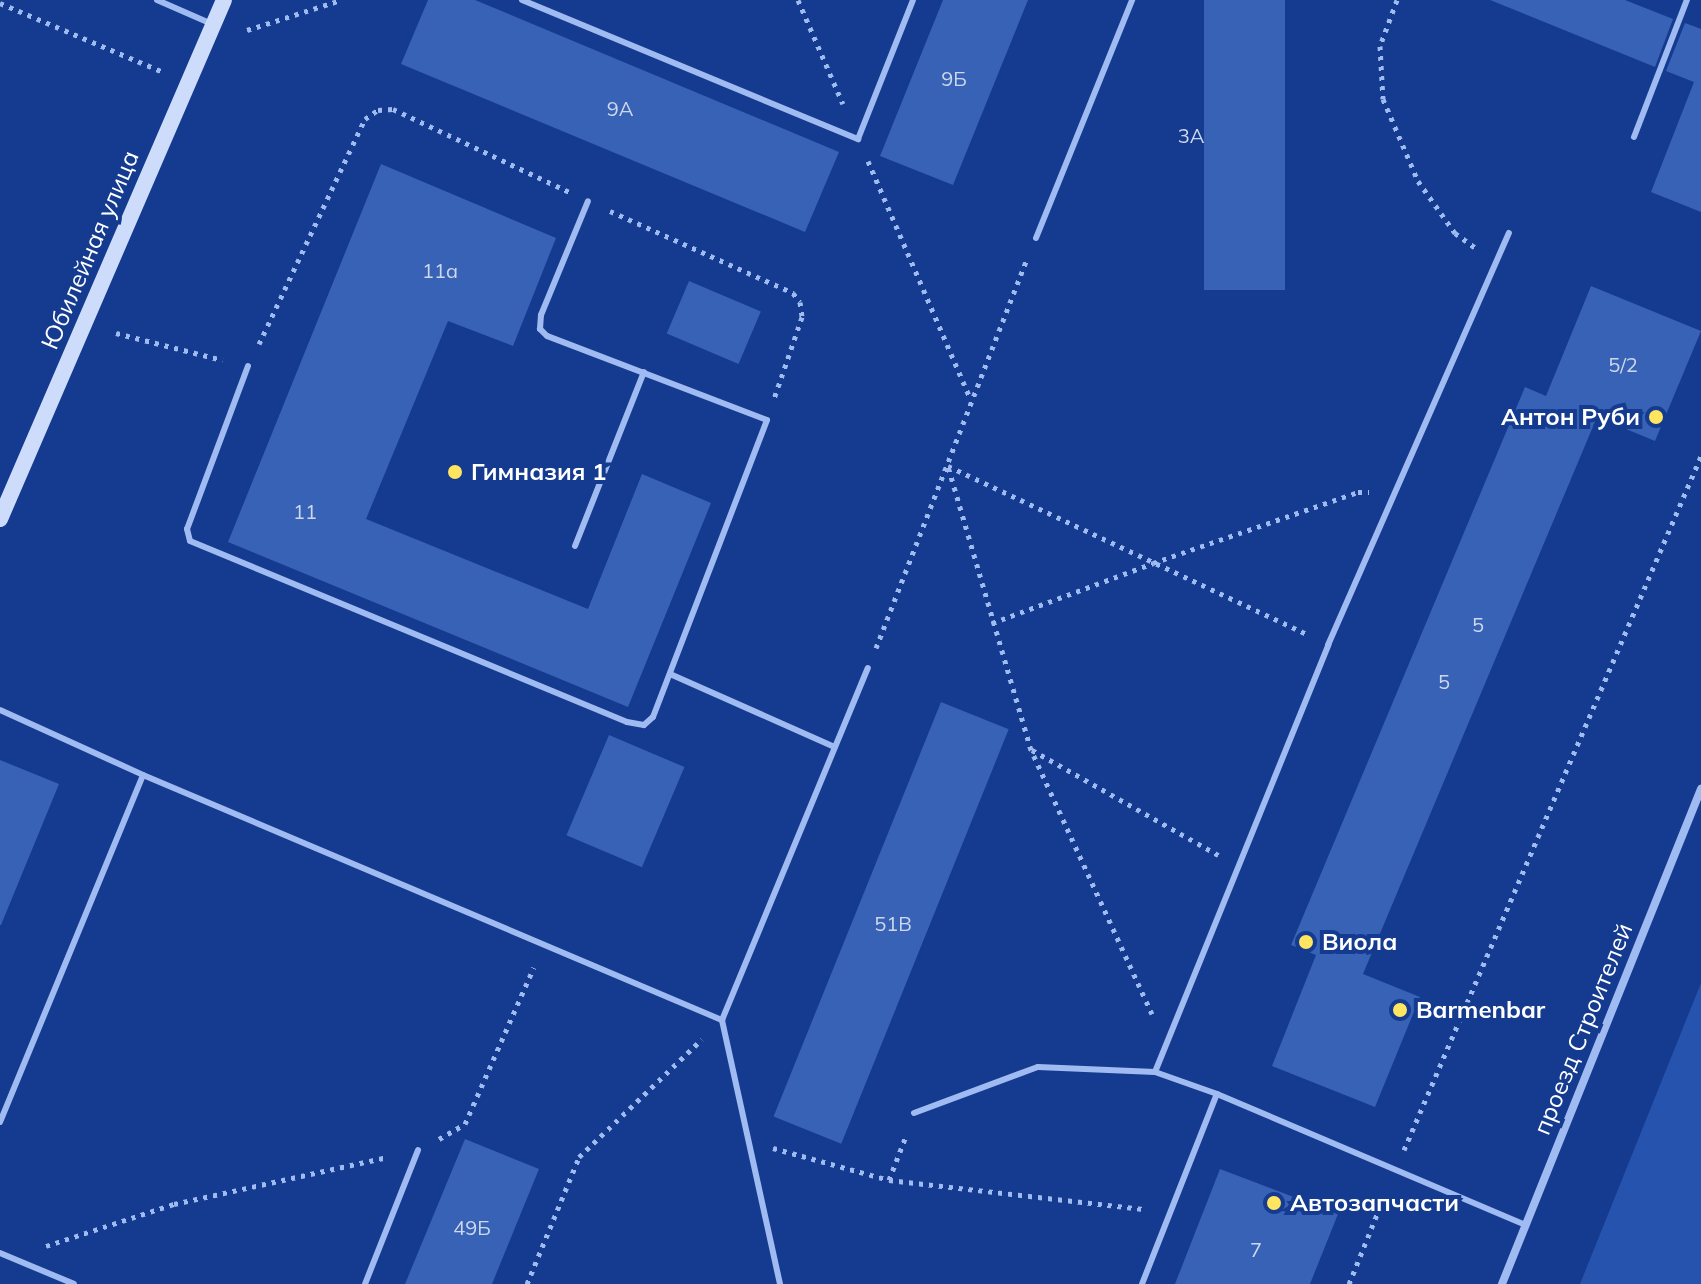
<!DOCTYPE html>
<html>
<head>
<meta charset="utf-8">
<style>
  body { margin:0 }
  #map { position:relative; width:1701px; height:1284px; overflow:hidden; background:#143b8f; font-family:Mulish,sans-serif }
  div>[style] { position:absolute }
  .green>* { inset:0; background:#2653ae }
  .building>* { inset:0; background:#3862b6; transform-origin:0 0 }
  .path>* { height:5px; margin-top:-2.5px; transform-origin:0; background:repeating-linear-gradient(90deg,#a0bbf1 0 4px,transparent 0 10px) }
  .lane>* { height:6px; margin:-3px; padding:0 3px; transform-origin:3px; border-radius:3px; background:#a0bbf1 }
  .street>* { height:8px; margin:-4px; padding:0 4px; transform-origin:4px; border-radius:4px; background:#a0bbf1 }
  .secondary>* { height:16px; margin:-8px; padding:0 8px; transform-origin:8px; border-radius:8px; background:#cedcfb }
  .dots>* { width:22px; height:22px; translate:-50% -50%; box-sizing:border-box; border:4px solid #143b8f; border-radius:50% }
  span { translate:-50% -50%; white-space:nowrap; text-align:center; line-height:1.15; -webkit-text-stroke:8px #143b8f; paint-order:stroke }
  .number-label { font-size:20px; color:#cdd8ed }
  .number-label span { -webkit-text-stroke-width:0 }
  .street-label { font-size:24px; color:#fff }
  .poi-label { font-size:24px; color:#fff; font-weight:700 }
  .right { translate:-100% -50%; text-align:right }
  .left { translate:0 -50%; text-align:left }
</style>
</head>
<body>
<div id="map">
  <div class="green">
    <div style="clip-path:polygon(1701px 983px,1701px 1284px,1580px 1284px)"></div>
  </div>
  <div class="building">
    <div style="clip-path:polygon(428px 0,475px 0,839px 152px,805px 232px,401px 64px)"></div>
    <div style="clip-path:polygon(943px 0,1028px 0,953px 185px,880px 156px)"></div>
    <div style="left:1204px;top:0;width:81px;height:290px"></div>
    <div style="clip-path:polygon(1490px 0,1625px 0,1673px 19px,1655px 67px)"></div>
    <div style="clip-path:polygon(1685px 23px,1701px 29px,1701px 212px,1651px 192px,1694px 82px,1666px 71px)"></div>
    <div style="clip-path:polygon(381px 164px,556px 238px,513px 346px,448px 321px,366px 519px,588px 609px,642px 474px,711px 503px,628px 707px,228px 542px)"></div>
    <div style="left:689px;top:281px;width:78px;height:57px;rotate:23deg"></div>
    <div style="clip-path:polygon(1591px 286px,1701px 331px,1655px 441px,1597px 417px,1363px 974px,1420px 997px,1375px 1107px,1272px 1066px,1316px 955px,1291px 945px,1525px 387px,1546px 396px)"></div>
    <div style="left:941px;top:702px;width:73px;height:447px;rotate:22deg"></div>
    <div style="left:609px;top:735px;width:82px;height:109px;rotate:23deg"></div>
    <div style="clip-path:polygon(0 760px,59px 784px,1px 925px,0 925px)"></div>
    <div style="clip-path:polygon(465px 1139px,539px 1169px,492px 1284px,405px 1284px)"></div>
    <div style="clip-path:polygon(1220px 1169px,1338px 1214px,1310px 1284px,1175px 1284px)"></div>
  </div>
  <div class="path">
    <div style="left:798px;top:0;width:113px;rotate:66.6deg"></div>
    <div style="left:1397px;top:0;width:49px;rotate:110.3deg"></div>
    <div style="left:1380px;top:46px;width:53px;rotate:86.8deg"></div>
    <div style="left:1383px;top:99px;width:89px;rotate:66.9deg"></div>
    <div style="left:1418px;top:181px;width:64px;rotate:54.6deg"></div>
    <div style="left:1455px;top:233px;width:27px;rotate:36deg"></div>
    <div style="left:0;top:3px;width:175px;rotate:22.9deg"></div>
    <div style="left:247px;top:30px;width:99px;rotate:-17.7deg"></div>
    <div style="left:868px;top:161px;width:258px;rotate:66.7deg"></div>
    <div style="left:610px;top:211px;width:201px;rotate:24.1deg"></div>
    <div style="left:793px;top:293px;width:11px;rotate:52deg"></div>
    <div style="left:800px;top:302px;width:15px;rotate:82deg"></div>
    <div style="left:802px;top:317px;width:87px;rotate:108.9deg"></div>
    <div style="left:116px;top:333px;width:110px;rotate:14.2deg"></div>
    <div style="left:259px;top:344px;width:249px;rotate:-64.8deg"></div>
    <div style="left:365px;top:119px;width:16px;rotate:-35deg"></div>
    <div style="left:378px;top:110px;width:15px;rotate:-4deg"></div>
    <div style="left:393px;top:109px;width:195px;rotate:25.2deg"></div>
    <div style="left:992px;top:623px;width:172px;rotate:-20.4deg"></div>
    <div style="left:1153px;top:563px;width:217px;rotate:-19.1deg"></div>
    <div style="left:1358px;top:492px;width:11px"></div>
    <div style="left:876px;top:648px;width:418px;rotate:-68.8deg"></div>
    <div style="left:1032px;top:750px;width:214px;rotate:29.4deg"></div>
    <div style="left:1152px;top:1014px;width:290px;rotate:-114.6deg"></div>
    <div style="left:1031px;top:750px;width:296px;rotate:-106.3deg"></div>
    <div style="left:948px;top:466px;width:395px;rotate:25.1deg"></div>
    <div style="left:439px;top:1139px;width:30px;rotate:-30deg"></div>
    <div style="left:465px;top:1124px;width:171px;rotate:-66.3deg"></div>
    <div style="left:773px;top:1148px;width:120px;rotate:15.4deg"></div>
    <div style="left:889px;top:1180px;width:258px;rotate:6.5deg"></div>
    <div style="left:1404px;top:1150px;width:755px;rotate:-66.83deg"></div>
    <div style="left:889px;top:1180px;width:47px;rotate:-68.9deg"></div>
    <div style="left:46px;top:1246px;width:135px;rotate:-18.2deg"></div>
    <div style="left:174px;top:1204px;width:219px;rotate:-12.4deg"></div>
    <div style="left:527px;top:1284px;width:137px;rotate:-67.7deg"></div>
    <div style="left:579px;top:1157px;width:170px;rotate:-43.8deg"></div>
    <div style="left:1349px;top:1284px;width:99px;rotate:-68.1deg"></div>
  </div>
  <div class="lane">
    <div style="left:157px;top:0;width:58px;rotate:23.5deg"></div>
    <div style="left:522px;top:0;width:364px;rotate:22.5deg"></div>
    <div style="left:858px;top:139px;width:149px;rotate:-68.4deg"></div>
    <div style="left:1634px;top:137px;width:147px;rotate:-68.9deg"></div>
    <div style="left:1036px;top:238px;width:257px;rotate:-68deg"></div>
    <div style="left:248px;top:366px;width:174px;rotate:110.5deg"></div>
    <div style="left:187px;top:529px;width:12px;rotate:76deg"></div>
    <div style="left:190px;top:541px;width:473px;rotate:22.5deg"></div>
    <div style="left:627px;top:722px;width:17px;rotate:10deg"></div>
    <div style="left:644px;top:725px;width:12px;rotate:-42deg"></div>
    <div style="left:653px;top:717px;width:318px;rotate:-69deg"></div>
    <div style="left:767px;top:420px;width:235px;rotate:-159.1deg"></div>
    <div style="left:547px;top:336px;width:10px;rotate:-135deg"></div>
    <div style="left:540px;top:329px;width:14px;rotate:-86deg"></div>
    <div style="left:541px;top:315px;width:123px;rotate:-67.6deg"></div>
    <div style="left:575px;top:546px;width:187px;rotate:-68.4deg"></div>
    <div style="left:670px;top:674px;width:180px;rotate:23.9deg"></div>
    <div style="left:0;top:710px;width:157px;rotate:24.4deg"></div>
    <div style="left:143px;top:775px;width:629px;rotate:22.94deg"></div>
    <div style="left:1155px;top:1072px;width:461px;rotate:-67.9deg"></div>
    <div style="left:1328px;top:645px;width:450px;rotate:-66.3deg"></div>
    <div style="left:914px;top:1113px;width:132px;rotate:-20.4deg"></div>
    <div style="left:1038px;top:1067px;width:117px;rotate:2.4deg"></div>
    <div style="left:1155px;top:1072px;width:66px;rotate:19.5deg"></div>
    <div style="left:1217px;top:1094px;width:336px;rotate:23deg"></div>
    <div style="left:0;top:1122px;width:375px;rotate:-67.6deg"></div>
    <div style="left:0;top:1253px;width:80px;rotate:22.7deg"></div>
    <div style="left:365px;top:1284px;width:144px;rotate:-68.4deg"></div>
    <div style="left:780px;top:1284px;width:270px;rotate:-102.4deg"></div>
    <div style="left:722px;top:1020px;width:381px;rotate:-67.5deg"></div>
    <div style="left:1142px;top:1284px;width:204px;rotate:-68.5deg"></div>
  </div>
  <div class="street">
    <div style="left:1502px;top:1284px;width:534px;rotate:-68.1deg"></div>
  </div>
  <div class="secondary">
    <div style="left:0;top:519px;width:565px;rotate:-66.66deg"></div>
  </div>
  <div class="dots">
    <div style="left:1656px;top:417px;background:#ffe560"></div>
    <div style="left:455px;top:472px;background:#ffe560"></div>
    <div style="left:1306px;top:942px;background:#ffe560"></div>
    <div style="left:1400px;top:1010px;background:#ffe560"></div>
    <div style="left:1274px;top:1203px;background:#ffe560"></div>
  </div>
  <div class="number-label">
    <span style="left:954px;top:78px">9Б</span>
    <span style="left:620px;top:108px">9А</span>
    <span style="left:1191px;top:135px">3А</span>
    <span style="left:440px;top:270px">11a</span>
    <span style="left:1623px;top:364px">5/2</span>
    <span style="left:305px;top:511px">11</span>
    <span style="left:1478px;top:624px">5</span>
    <span style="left:1444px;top:681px">5</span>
    <span style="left:893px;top:923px">51В</span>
    <span style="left:472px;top:1227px">49Б</span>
    <span style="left:1256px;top:1249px">7</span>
  </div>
  <div class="street-label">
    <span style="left:90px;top:250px;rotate:-67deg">Юбилейная улица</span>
    <span style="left:1583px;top:1029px;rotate:-68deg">проезд Строителей</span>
  </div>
  <div class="poi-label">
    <span class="right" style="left:1640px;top:417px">Антон Руби</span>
    <span class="left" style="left:471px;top:472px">Гимназия 1</span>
    <span class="left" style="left:1322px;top:942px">Виола</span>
    <span class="left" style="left:1416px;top:1010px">Barmenbar</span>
    <span class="left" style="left:1290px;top:1203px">Автозапчасти</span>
  </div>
</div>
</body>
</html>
